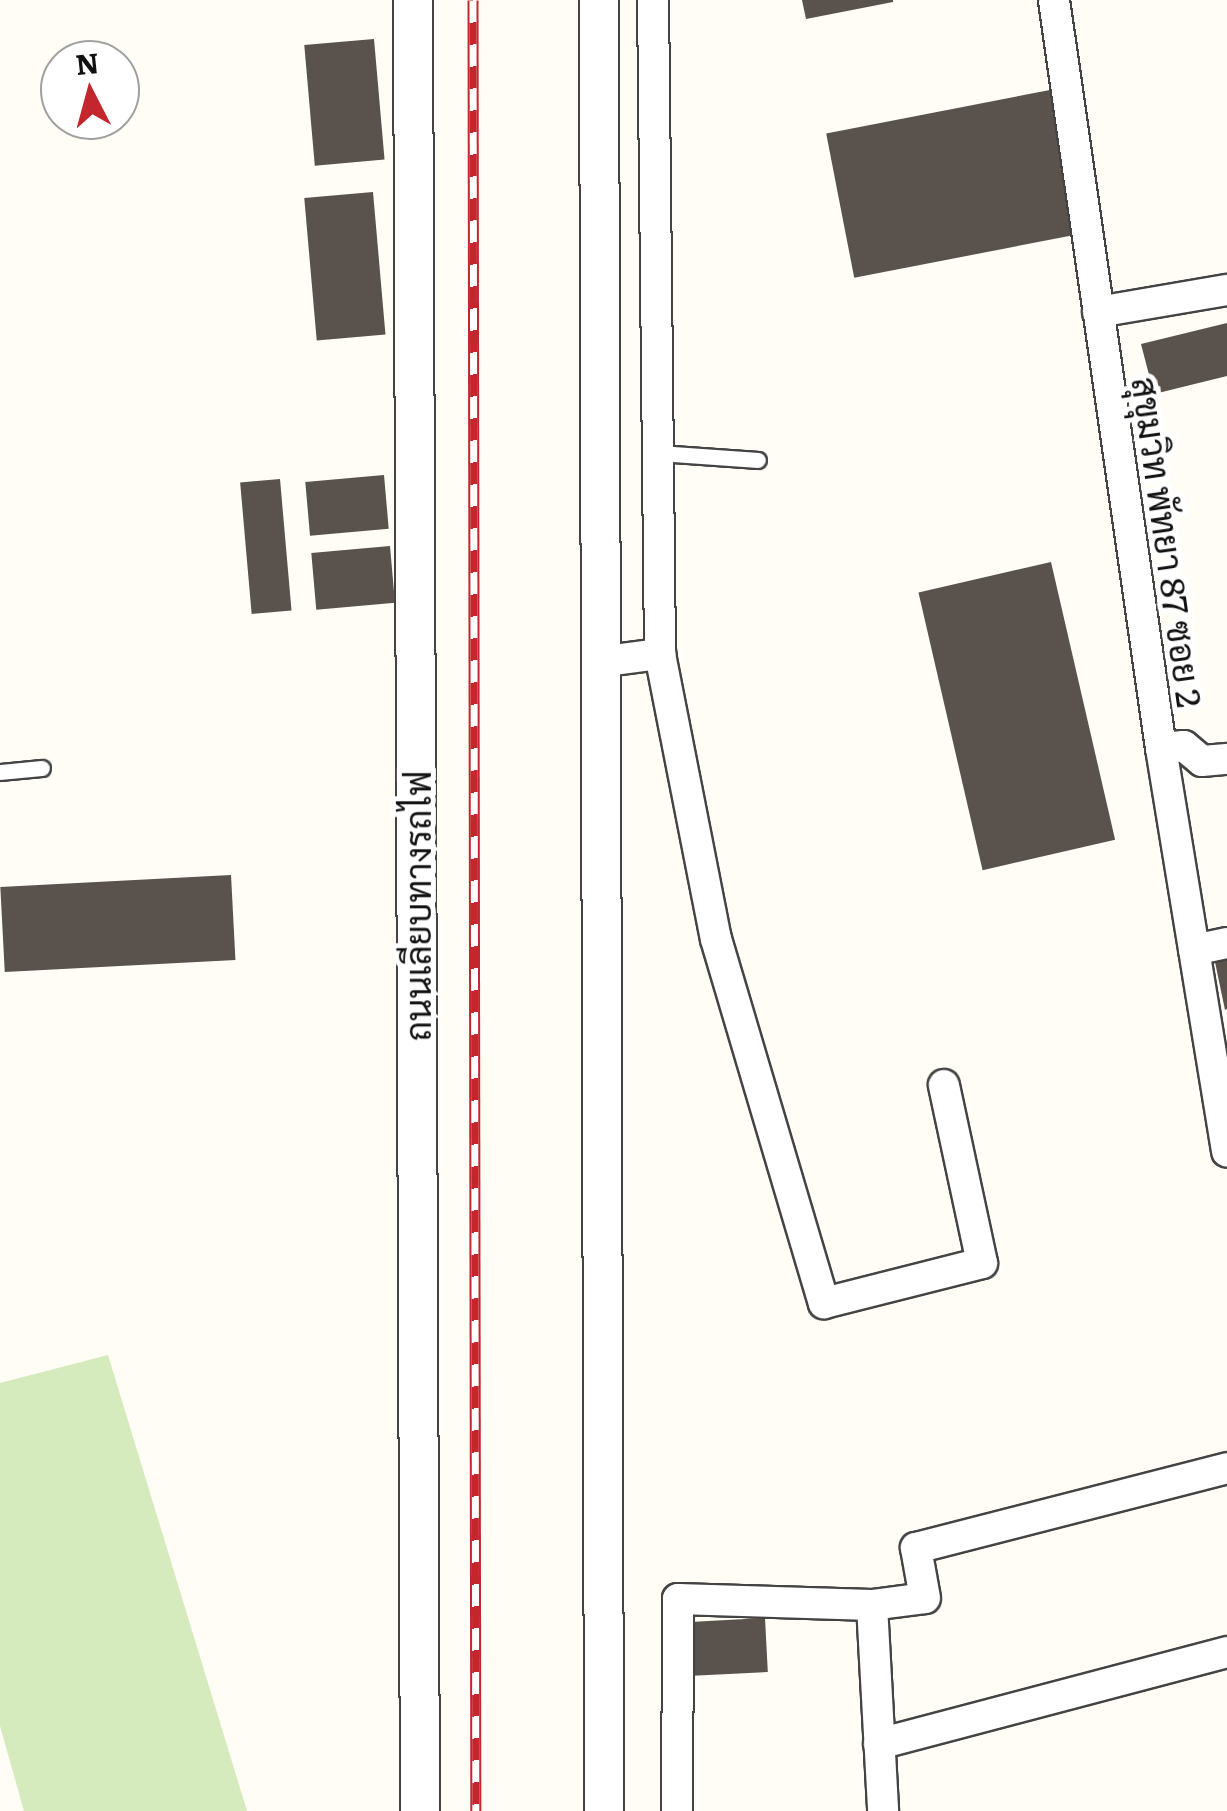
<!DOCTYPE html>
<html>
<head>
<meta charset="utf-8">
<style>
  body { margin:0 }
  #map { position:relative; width:1227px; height:1811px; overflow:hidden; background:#fffdf5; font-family:Literata,Sarabun,serif }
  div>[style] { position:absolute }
  .green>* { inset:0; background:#d5ebbd }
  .building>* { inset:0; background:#5a524d; transform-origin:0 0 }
  .roads { filter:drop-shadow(2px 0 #444) drop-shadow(-2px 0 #444) drop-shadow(0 2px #444) drop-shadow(0 -2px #444) }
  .service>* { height:15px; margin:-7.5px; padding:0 7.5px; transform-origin:7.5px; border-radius:7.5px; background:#fff }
  .minor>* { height:30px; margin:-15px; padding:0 15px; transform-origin:15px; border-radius:15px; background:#fff }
  .tertiary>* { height:38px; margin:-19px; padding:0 19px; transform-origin:19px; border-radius:19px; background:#fff }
  .rail>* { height:11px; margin-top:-5.5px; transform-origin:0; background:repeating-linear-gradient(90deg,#fff 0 22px,#c4262e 0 44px); box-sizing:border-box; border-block:2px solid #c4262e }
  span { translate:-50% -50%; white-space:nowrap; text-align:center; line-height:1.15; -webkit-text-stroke:10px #fff; paint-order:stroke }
  .street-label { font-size:35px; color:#111 }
  .north { position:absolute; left:40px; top:40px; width:100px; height:100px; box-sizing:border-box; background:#fff; border:2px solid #a0a0a0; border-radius:50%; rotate:354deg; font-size:28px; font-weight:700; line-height:40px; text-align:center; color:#111 }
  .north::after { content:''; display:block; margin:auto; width:35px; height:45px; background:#c4262e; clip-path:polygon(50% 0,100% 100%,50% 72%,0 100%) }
</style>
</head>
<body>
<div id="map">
  <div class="green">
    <div style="clip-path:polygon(108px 1355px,247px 1811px,24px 1811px,0 1726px,0 1383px)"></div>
  </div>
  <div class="building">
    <div style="clip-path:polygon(802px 0,893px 0,893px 2px,806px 19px)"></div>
    <div style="left:374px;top:39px;width:121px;height:70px;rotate:85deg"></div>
    <div style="left:1050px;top:90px;width:147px;height:228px;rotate:79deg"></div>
    <div style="left:373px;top:192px;width:143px;height:69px;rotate:85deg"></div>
    <div style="clip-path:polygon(1227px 323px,1227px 376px,1154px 394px,1141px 344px)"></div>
    <div style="left:384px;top:475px;width:54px;height:79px;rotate:85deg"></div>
    <div style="left:280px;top:479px;width:132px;height:40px;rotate:85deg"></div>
    <div style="left:390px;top:546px;width:57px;height:79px;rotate:85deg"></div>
    <div style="left:1051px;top:562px;width:285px;height:136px;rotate:77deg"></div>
    <div style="left:231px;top:875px;width:85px;height:231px;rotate:87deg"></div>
    <div style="clip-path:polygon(1227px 960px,1227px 1009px,1225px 1010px,1215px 962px)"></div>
    <div style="left:765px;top:1618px;width:54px;height:80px;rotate:87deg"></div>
  </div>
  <div class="roads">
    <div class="service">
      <div style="left:659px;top:453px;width:99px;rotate:4deg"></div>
      <div style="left:0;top:772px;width:42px;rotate:-5.4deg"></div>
    </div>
    <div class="minor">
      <div style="left:1054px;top:0;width:756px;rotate:81.86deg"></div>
      <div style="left:1161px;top:748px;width:409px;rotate:80.7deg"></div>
      <div style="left:1098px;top:312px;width:131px;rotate:-9.7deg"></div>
      <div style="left:660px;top:654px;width:290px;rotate:78.9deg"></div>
      <div style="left:716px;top:939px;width:380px;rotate:73.5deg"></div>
      <div style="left:824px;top:1303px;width:163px;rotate:-14.2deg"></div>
      <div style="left:982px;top:1263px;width:182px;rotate:-102.1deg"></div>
      <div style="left:599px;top:662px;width:62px;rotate:-7.5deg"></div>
      <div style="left:660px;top:654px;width:654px;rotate:-90.61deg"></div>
      <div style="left:1161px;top:748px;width:23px;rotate:-5deg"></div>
      <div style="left:1184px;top:746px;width:23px;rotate:40deg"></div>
      <div style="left:1202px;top:761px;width:25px;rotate:-5deg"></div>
      <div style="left:1194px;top:950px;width:34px;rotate:-12deg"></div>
      <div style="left:872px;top:1605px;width:206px;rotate:86.9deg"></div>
      <div style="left:879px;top:1744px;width:360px;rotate:-14.8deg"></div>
      <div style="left:677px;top:1811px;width:212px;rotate:-89.7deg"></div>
      <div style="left:678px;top:1599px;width:194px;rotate:1.8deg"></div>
      <div style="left:872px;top:1605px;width:53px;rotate:-7.5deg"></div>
      <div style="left:925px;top:1598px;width:51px;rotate:-100.2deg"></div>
      <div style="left:916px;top:1548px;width:321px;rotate:-14.4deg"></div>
    </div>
    <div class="tertiary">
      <div style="left:413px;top:0;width:1811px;rotate:89.78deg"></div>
      <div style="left:599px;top:0;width:1811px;rotate:89.84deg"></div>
    </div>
  </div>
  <div class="rail">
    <div style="left:473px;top:0;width:1811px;rotate:89.91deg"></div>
  </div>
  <div class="street-label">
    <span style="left:1169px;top:542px;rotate:82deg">สุขุมวิท พัทยา 87 ซอย 2</span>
    <span style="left:416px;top:906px;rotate:-90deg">ถนนเลียบทางรถไฟ</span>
  </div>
  <div class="north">N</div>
</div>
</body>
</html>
